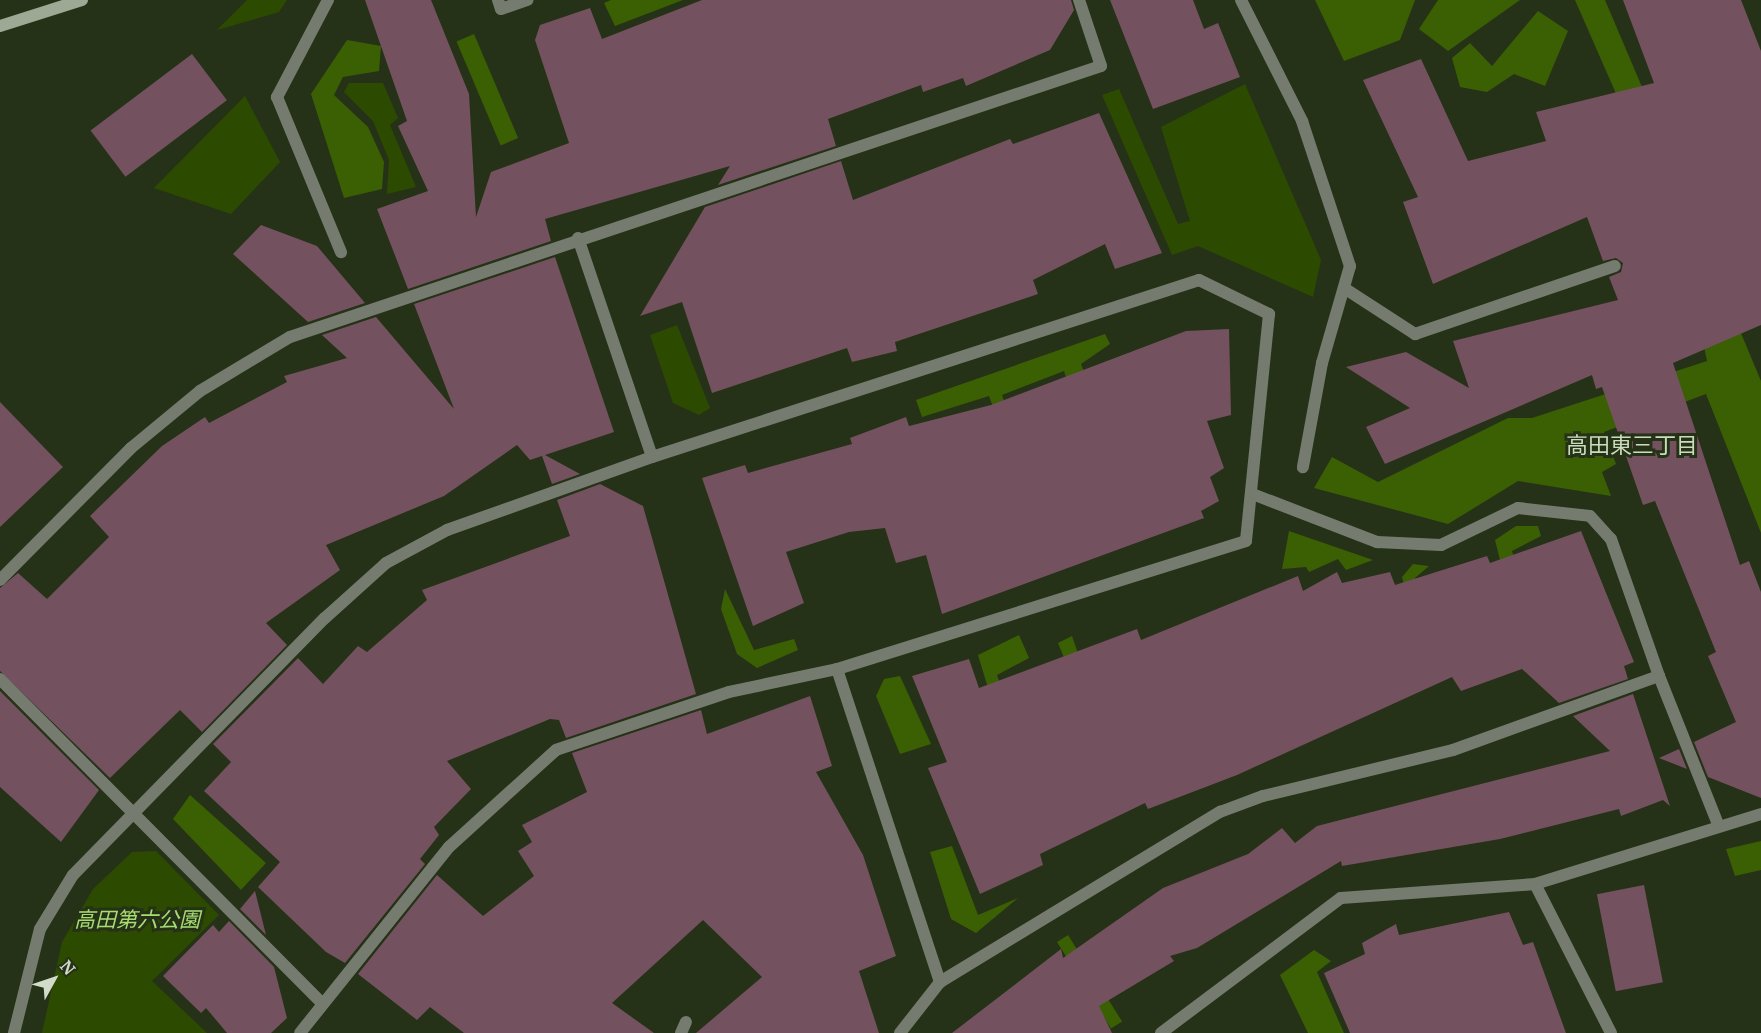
<!DOCTYPE html>
<html>
<head>
<meta charset="utf-8">
<style>
  body { margin:0 }
  #map { position:relative; width:1761px; height:1033px; overflow:hidden; background:#253217; font-family:Merriweather,"Noto Sans JP",serif }
  div>[style] { position:absolute }
  .green>* { inset:0; background:#2d4a01 }
  .forest>* { inset:0; background:#3b5f03; transform-origin:0 0 }
  .building>* { inset:0; background:#73515f; transform-origin:0 0 }
  .lane>* { height:12px; margin:-6px; padding:0 6px; transform-origin:6px; border-radius:6px; background:#757c6f }
  .street>* { height:12px; margin:-6px; padding:0 6px; transform-origin:6px; border-radius:6px; background:#757c6f }
  .secondary>* { height:12px; margin:-6px; padding:0 6px; transform-origin:6px; border-radius:6px; background:#9da994 }
  span { translate:-50% -50%; white-space:nowrap; text-align:center; line-height:1.15; -webkit-text-stroke:6px #253217; paint-order:stroke }
  .park-label { font-size:21px; color:#a7dc71; font-style:italic }
  .neighbourhood-label { font-size:22px; color:#cadcbb }
  .north { position:absolute; left:24px; top:949px; width:60px; height:60px; -webkit-text-stroke:4px #253217; paint-order:stroke; rotate:50deg; font-size:16px; font-weight:700; line-height:24px; text-align:center; color:#d2dbca }
  .north::after { content:''; display:block; margin:auto; width:21px; height:27px; background:#d2dbca; clip-path:polygon(50% 0,100% 100%,50% 72%,0 100%) }
</style>
</head>
<body>
<div id="map">
  <div class="green">
    <div style="clip-path:polygon(247px 0,287px 0,279px 12px,217px 30px)"></div>
    <div style="clip-path:polygon(349px 83px,383px 83px,398px 118px,390px 125px,416px 187px,387px 194px,389px 160px,373px 121px,344px 92px)"></div>
    <div style="clip-path:polygon(1245px 84px,1321px 260px,1313px 297px,1198px 246px,1172px 255px,1102px 95px,1119px 89px,1178px 224px,1190px 221px,1161px 127px)"></div>
    <div style="clip-path:polygon(245px 96px,280px 162px,231px 214px,154px 188px)"></div>
    <div style="clip-path:polygon(677px 325px,710px 408px,699px 415px,673px 403px,650px 335px)"></div>
    <div style="clip-path:polygon(156px 851px,219px 915px,152px 981px,207px 1033px,42px 1033px,62px 942px,93px 889px,132px 852px)"></div>
  </div>
  <div class="forest">
    <div style="clip-path:polygon(611px 0,683px 0,615px 26px,604px 3px)"></div>
    <div style="clip-path:polygon(1315px 0,1415px 0,1400px 40px,1344px 61px)"></div>
    <div style="clip-path:polygon(1438px 0,1520px 0,1448px 51px,1419px 29px)"></div>
    <div style="clip-path:polygon(1575px 0,1605px 0,1722px 275px,1635px 137px)"></div>
    <div style="clip-path:polygon(1538px 11px,1568px 31px,1545px 86px,1514px 74px,1487px 92px,1460px 87px,1452px 58px,1470px 43px,1492px 66px)"></div>
    <div style="left:474px;top:34px;width:113px;height:19px;rotate:67deg"></div>
    <div style="clip-path:polygon(347px 40px,381px 46px,379px 71px,343px 77px,334px 95px,368px 127px,384px 162px,382px 189px,344px 198px,311px 94px)"></div>
    <div style="clip-path:polygon(1730px 307px,1761px 381px,1761px 533px,1706px 394px,1604px 432px,1616px 464px,1602px 472px,1611px 496px,1518px 481px,1448px 524px,1314px 488px,1332px 457px,1378px 482px,1508px 418px,1532px 418px,1707px 361px,1697px 314px)"></div>
    <div style="clip-path:polygon(1105px 334px,1110px 344px,1081px 364px,1113px 446px,1090px 454px,1064px 371px,1002px 395px,1030px 474px,1019px 479px,989px 396px,922px 417px,916px 400px)"></div>
    <div style="clip-path:polygon(1516px 526px,1538px 526px,1541px 536px,1512px 551px,1527px 602px,1512px 608px,1495px 540px)"></div>
    <div style="clip-path:polygon(1289px 531px,1373px 560px,1346px 570px,1338px 559px,1309px 572px,1306px 567px,1282px 569px)"></div>
    <div style="clip-path:polygon(1413px 564px,1429px 566px,1415px 578px,1435px 637px,1418px 638px,1402px 577px)"></div>
    <div style="clip-path:polygon(725px 589px,754px 650px,794px 639px,798px 650px,757px 668px,737px 654px,721px 609px)"></div>
    <div style="clip-path:polygon(1019px 635px,1029px 658px,997px 675px,1022px 747px,1008px 754px,978px 655px)"></div>
    <div style="clip-path:polygon(1072px 636px,1101px 720px,1091px 724px,1058px 643px)"></div>
    <div style="clip-path:polygon(900px 676px,931px 744px,900px 754px,876px 696px,884px 679px)"></div>
    <div style="clip-path:polygon(190px 795px,266px 863px,241px 890px,173px 819px)"></div>
    <div style="clip-path:polygon(1761px 841px,1761px 870px,1735px 876px,1726px 849px)"></div>
    <div style="clip-path:polygon(952px 846px,978px 915px,1018px 898px,976px 933px,951px 919px,930px 852px)"></div>
    <div style="left:1068px;top:935px;width:102px;height:13px;rotate:58deg"></div>
    <div style="clip-path:polygon(1314px 950px,1331px 961px,1317px 972px,1344px 1033px,1308px 1033px,1280px 975px)"></div>
  </div>
  <div class="building">
    <div style="clip-path:polygon(365px 0,431px 0,469px 94px,476px 217px,491px 172px,569px 143px,535px 40px,540px 25px,590px 8px,602px 39px,702px 0,1071px 0,1074px 10px,1050px 50px,966px 86px,963px 78px,923px 92px,921px 85px,828px 119px,836px 146px,718px 185px,730px 166px,545px 219px,551px 241px,408px 289px,377px 209px,428px 191px,398px 126px,407px 121px)"></div>
    <div style="clip-path:polygon(1110px 0,1193px 0,1204px 29px,1218px 23px,1240px 77px,1153px 109px)"></div>
    <div style="clip-path:polygon(1623px 0,1741px 0,1761px 51px,1761px 325px,1673px 363px,1740px 565px,1749px 561px,1761px 592px,1761px 798px,1708px 777px,1694px 742px,1736px 722px,1708px 656px,1716px 652px,1655px 501px,1643px 505px,1602px 387px,1596px 389px,1592px 375px,1385px 464px,1366px 427px,1410px 408px,1346px 367px,1406px 352px,1469px 388px,1453px 341px,1618px 300px,1609px 277px,1621px 272px,1623px 263px,1616px 258px,1603px 261px,1587px 217px,1433px 284px,1403px 202px,1418px 197px,1363px 80px,1421px 59px,1468px 161px,1546px 141px,1536px 112px,1654px 83px)"></div>
    <div style="left:192px;top:54px;width:58px;height:127px;rotate:53deg"></div>
    <div style="clip-path:polygon(1099px 113px,1162px 253px,1115px 269px,1105px 244px,1033px 280px,1038px 294px,895px 342px,897px 351px,852px 362px,847px 348px,712px 393px,682px 302px,640px 316px,705px 207px,841px 161px,853px 200px,1010px 139px,1013px 144px)"></div>
    <div style="clip-path:polygon(261px 225px,317px 246px,365px 303px,308px 322px,233px 254px)"></div>
    <div style="clip-path:polygon(555px 257px,614px 432px,545px 455px,580px 474px,552px 484px,542px 456px,530px 460px,517px 445px,444px 496px,326px 545px,340px 570px,266px 623px,287px 645px,202px 732px,180px 710px,110px 778px,0 671px,0 588px,18px 573px,47px 599px,109px 537px,90px 516px,162px 446px,205px 417px,209px 423px,287px 382px,284px 376px,347px 358px,322px 335px,376px 317px,454px 409px,414px 304px)"></div>
    <div style="clip-path:polygon(1229px 329px,1231px 415px,1207px 421px,1224px 468px,1210px 477px,1219px 501px,1201px 511px,1204px 518px,942px 614px,926px 555px,896px 563px,885px 528px,849px 532px,786px 552px,804px 603px,753px 626px,702px 478px,745px 465px,748px 473px,852px 444px,850px 438px,906px 417px,909px 426px,991px 405px,1186px 331px)"></div>
    <div style="clip-path:polygon(0 402px,63px 467px,0 527px)"></div>
    <div style="clip-path:polygon(600px 484px,643px 506px,696px 694px,566px 738px,559px 720px,550px 719px,447px 761px,471px 789px,434px 827px,439px 835px,420px 859px,425px 864px,345px 963px,326px 952px,258px 887px,280px 862px,204px 791px,231px 762px,213px 744px,298px 658px,323px 684px,358px 646px,367px 652px,427px 600px,422px 590px,570px 536px,557px 500px)"></div>
    <div style="clip-path:polygon(1581px 531px,1634px 662px,1624px 666px,1628px 679px,1559px 703px,1522px 669px,1461px 691px,1452px 677px,1237px 775px,1148px 809px,1145px 803px,1040px 854px,1043px 865px,980px 894px,928px 768px,947px 762px,912px 676px,969px 659px,979px 688px,1137px 629px,1141px 640px,1298px 576px,1303px 591px,1337px 572px,1342px 583px,1390px 572px,1395px 585px,1487px 556px,1490px 563px)"></div>
    <div style="clip-path:polygon(0 691px,99px 790px,61px 842px,0 787px)"></div>
    <div style="clip-path:polygon(1633px 694px,1670px 806px,1663px 800px,1621px 816px,1619px 809px,1500px 839px,1342px 866px,1341px 861px,1197px 948px,1170px 956px,1174px 961px,1099px 1006px,1112px 1033px,952px 1033px,1061px 949px,1063px 958px,1163px 888px,1248px 854px,1282px 828px,1295px 843px,1317px 826px,1610px 751px,1573px 716px)"></div>
    <div style="clip-path:polygon(810px 696px,832px 766px,816px 772px,863px 855px,896px 956px,859px 971px,879px 1033px,696px 1033px,762px 977px,703px 920px,612px 1003px,654px 1033px,464px 1033px,430px 1007px,417px 1020px,358px 974px,437px 875px,483px 916px,534px 876px,518px 851px,532px 842px,522px 825px,587px 792px,572px 753px,701px 710px,707px 734px)"></div>
    <div style="clip-path:polygon(1679px 749px,1687px 769px,1659px 758px)"></div>
    <div style="left:1644px;top:885px;width:99px;height:48px;rotate:79deg"></div>
    <div style="clip-path:polygon(255px 891px,266px 935px,240px 909px)"></div>
    <div style="clip-path:polygon(1509px 912px,1523px 945px,1533px 942px,1566px 1033px,1350px 1033px,1324px 973px,1365px 954px,1362px 943px,1396px 924px,1399px 935px)"></div>
    <div style="clip-path:polygon(229px 921px,274px 967px,287px 1018px,271px 1033px,227px 1033px,206px 1008px,201px 1013px,163px 976px,213px 925px,219px 932px)"></div>
  </div>
  <div class="lane">
    <div style="left:328px;top:0;width:110px;rotate:117.7deg"></div>
    <div style="left:277px;top:97px;width:168px;rotate:67.6deg"></div>
    <div style="left:1344px;top:288px;width:85px;rotate:32.9deg"></div>
    <div style="left:1415px;top:334px;width:211px;rotate:-18.8deg"></div>
    <div style="left:1255px;top:495px;width:131px;rotate:21.1deg"></div>
    <div style="left:1377px;top:542px;width:64px;rotate:2.7deg"></div>
    <div style="left:1441px;top:545px;width:85px;rotate:-25.7deg"></div>
    <div style="left:1518px;top:508px;width:72px;rotate:6.3deg"></div>
    <div style="left:1590px;top:516px;width:31px;rotate:48deg"></div>
    <div style="left:1611px;top:539px;width:145px;rotate:70.7deg"></div>
    <div style="left:681px;top:1033px;width:12px;rotate:-66deg"></div>
    <div style="left:1161px;top:1033px;width:225px;rotate:-36.9deg"></div>
    <div style="left:1341px;top:898px;width:195px;rotate:-4.1deg"></div>
  </div>
  <div class="street">
    <div style="left:498px;top:0;width:9px;rotate:72deg"></div>
    <div style="left:501px;top:9px;width:28px;rotate:-19deg"></div>
    <div style="left:1241px;top:0;width:136px;rotate:63.2deg"></div>
    <div style="left:1302px;top:121px;width:153px;rotate:71.7deg"></div>
    <div style="left:1350px;top:266px;width:101px;rotate:106.1deg"></div>
    <div style="left:1322px;top:363px;width:106px;rotate:100.4deg"></div>
    <div style="left:578px;top:238px;width:231px;rotate:71.3deg"></div>
    <div style="left:0;top:580px;width:186px;rotate:-45.2deg"></div>
    <div style="left:131px;top:448px;width:89px;rotate:-39.6deg"></div>
    <div style="left:200px;top:391px;width:105px;rotate:-31deg"></div>
    <div style="left:290px;top:337px;width:855px;rotate:-18.48deg"></div>
    <div style="left:1101px;top:66px;width:70px;rotate:-108.4deg"></div>
    <div style="left:837px;top:669px;width:330px;rotate:71.8deg"></div>
    <div style="left:0;top:679px;width:454px;rotate:45.2deg"></div>
    <div style="left:14px;top:1033px;width:107px;rotate:-76deg"></div>
    <div style="left:40px;top:929px;width:63px;rotate:-58.6deg"></div>
    <div style="left:73px;top:875px;width:360px;rotate:-45.6deg"></div>
    <div style="left:325px;top:618px;width:82px;rotate:-42deg"></div>
    <div style="left:386px;top:563px;width:69px;rotate:-28.4deg"></div>
    <div style="left:447px;top:530px;width:218px;rotate:-19.6deg"></div>
    <div style="left:652px;top:457px;width:575px;rotate:-17.93deg"></div>
    <div style="left:1199px;top:280px;width:78px;rotate:25.9deg"></div>
    <div style="left:1269px;top:314px;width:228px;rotate:95.8deg"></div>
    <div style="left:1246px;top:541px;width:429px;rotate:162.6deg"></div>
    <div style="left:837px;top:669px;width:110px;rotate:168deg"></div>
    <div style="left:729px;top:692px;width:182px;rotate:161.5deg"></div>
    <div style="left:556px;top:750px;width:144px;rotate:137.8deg"></div>
    <div style="left:449px;top:847px;width:238px;rotate:128.7deg"></div>
    <div style="left:900px;top:1033px;width:65px;rotate:-51.9deg"></div>
    <div style="left:940px;top:982px;width:328px;rotate:-31.3deg"></div>
    <div style="left:1220px;top:812px;width:46px;rotate:-20.4deg"></div>
    <div style="left:1263px;top:796px;width:195px;rotate:-13.6deg"></div>
    <div style="left:1453px;top:750px;width:219px;rotate:-19.8deg"></div>
    <div style="left:1659px;top:676px;width:162px;rotate:68.3deg"></div>
    <div style="left:1611px;top:1033px;width:167px;rotate:-117deg"></div>
    <div style="left:1535px;top:884px;width:237px;rotate:-17.2deg"></div>
  </div>
  <div class="secondary">
    <div style="left:0;top:26px;width:86px;rotate:-17.6deg"></div>
  </div>
  <div class="park-label">
    <span style="left:137px;top:920px">高田第六公園</span>
  </div>
  <div class="neighbourhood-label">
    <span style="left:1632px;top:446px">高田東三丁目</span>
  </div>
  <div class="north">N</div>
</div>
</body>
</html>
